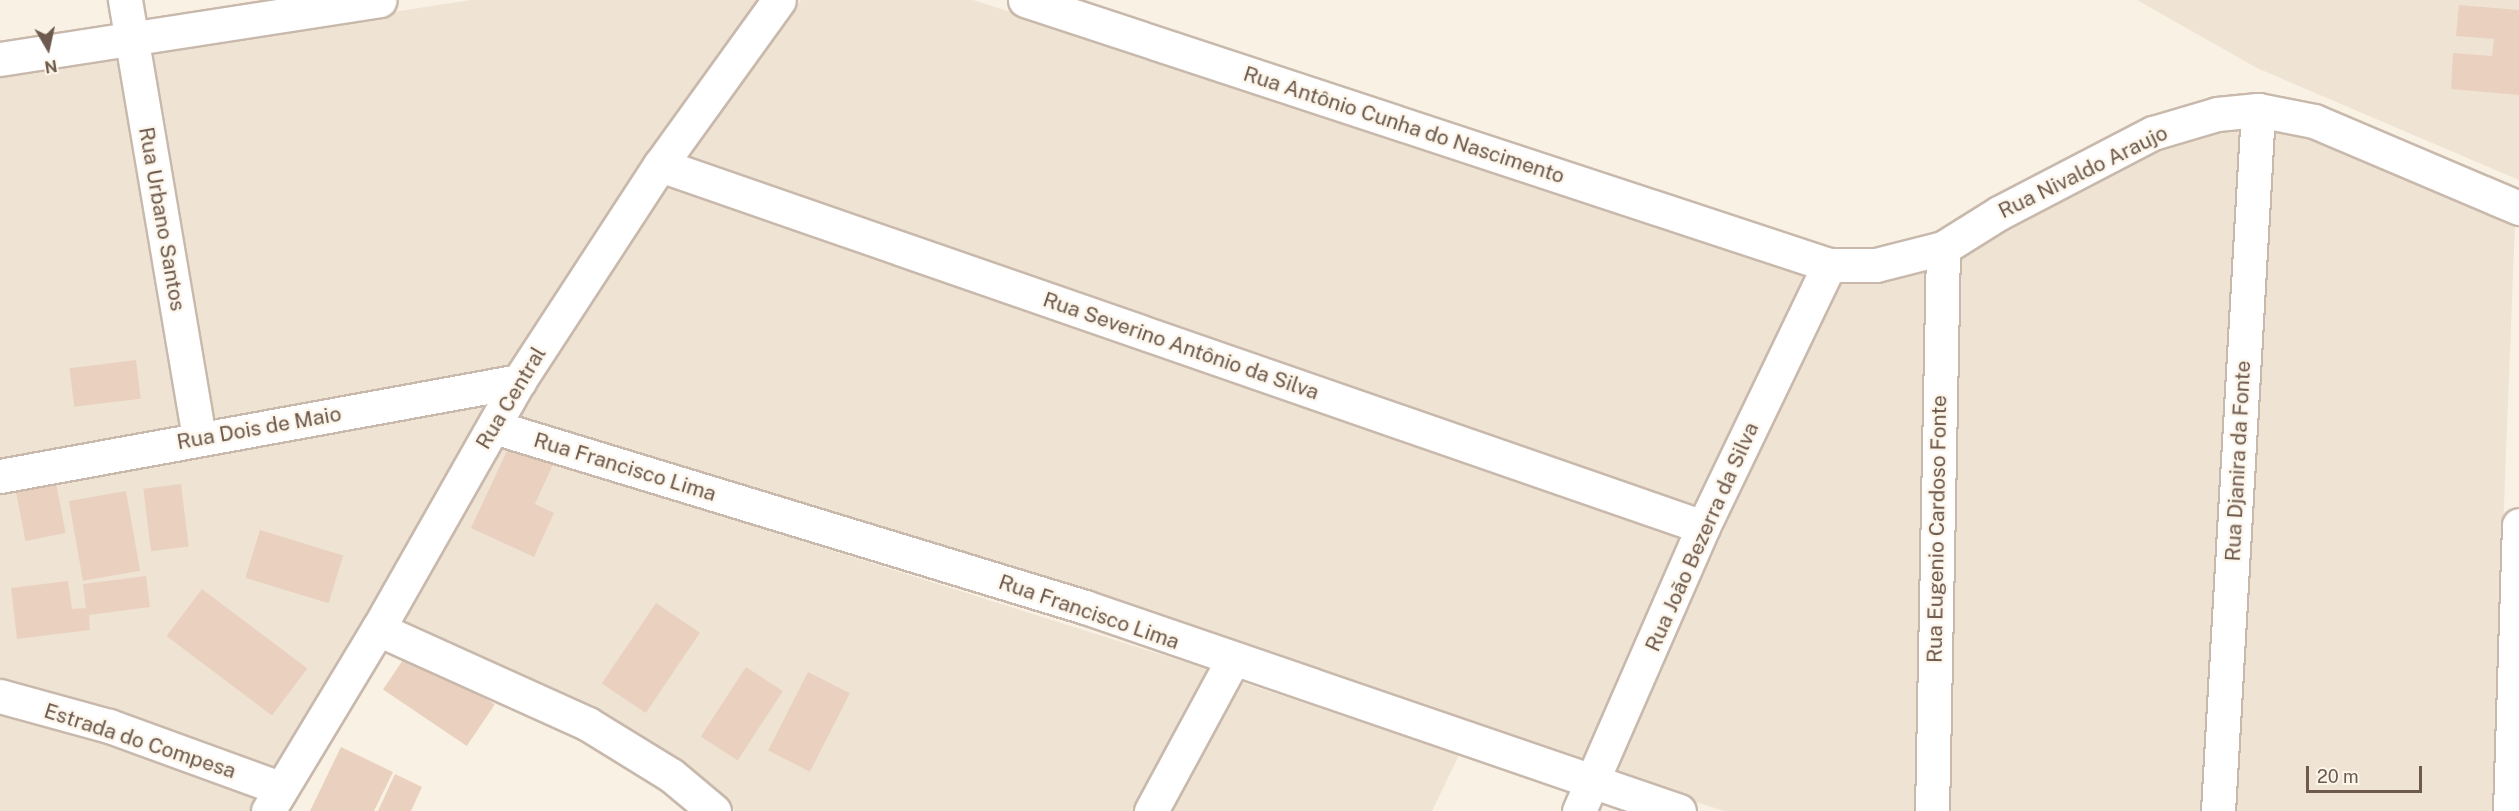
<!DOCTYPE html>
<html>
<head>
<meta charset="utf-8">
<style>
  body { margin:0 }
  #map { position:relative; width:2519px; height:811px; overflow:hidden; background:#f9f1e4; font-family:"Public Sans",sans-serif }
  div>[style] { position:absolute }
  .residential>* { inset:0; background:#efe3d3 }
  .building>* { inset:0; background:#ead1bf; transform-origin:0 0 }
  .roads { filter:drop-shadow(2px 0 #c8b9ac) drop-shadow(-2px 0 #c8b9ac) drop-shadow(0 2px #c8b9ac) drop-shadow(0 -2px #c8b9ac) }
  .minor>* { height:33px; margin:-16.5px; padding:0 16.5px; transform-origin:16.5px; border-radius:16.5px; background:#fff }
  span { translate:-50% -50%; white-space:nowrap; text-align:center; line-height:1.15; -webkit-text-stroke:4.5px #fcf5ea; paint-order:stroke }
  .street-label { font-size:21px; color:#6d594d }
  .north { position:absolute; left:18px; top:18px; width:60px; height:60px; -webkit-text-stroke:4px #fcf5ea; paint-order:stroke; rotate:171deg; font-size:16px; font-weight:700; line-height:24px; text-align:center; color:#6d594d }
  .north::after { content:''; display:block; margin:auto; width:21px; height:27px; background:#6d594d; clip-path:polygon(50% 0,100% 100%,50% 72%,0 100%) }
  .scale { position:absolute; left:2306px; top:766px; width:116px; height:27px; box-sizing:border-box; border:3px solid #6d594d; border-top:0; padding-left:8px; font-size:18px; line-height:21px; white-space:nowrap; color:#6d594d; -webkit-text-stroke:4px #fcf5ea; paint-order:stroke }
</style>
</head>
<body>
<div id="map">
  <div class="residential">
    <div style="clip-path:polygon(471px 0,763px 0,508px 371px,211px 423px,148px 50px)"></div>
    <div style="clip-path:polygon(801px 0,973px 0,1810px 272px,1694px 507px,686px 156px)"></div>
    <div style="clip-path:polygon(2137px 0,2519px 0,2519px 180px,2257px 68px)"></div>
    <div style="clip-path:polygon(118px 54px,181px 430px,0 463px,0 73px)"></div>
    <div style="clip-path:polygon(2241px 123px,2201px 811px,1943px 811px,1956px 256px,2160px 151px)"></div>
    <div style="clip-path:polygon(2268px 126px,2324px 139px,2515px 222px,2492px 811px,2231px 811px)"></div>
    <div style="clip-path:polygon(664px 185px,1684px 536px,1581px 764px,517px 418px)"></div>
    <div style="clip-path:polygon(1929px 268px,1919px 811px,1724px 811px,1612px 775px,1838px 280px)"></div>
    <div style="clip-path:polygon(499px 398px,254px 811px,0 811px,0 487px)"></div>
    <div style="clip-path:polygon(498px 445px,1210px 670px,1134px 811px,735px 811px,685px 766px,594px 708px,402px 622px)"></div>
    <div style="clip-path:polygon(1238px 681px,1459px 755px,1432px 811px,1167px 811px)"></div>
  </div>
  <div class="building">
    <div style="clip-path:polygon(2459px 5px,2519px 10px,2519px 95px,2451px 89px,2453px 53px,2492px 56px,2494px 39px,2456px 36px)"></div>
    <div style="left:136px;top:360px;width:39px;height:67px;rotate:83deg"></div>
    <div style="clip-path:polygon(512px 440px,555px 460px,535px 504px,554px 513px,534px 557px,471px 528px)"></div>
    <div style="left:56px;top:483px;width:51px;height:41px;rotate:79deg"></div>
    <div style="left:181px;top:484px;width:63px;height:38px;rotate:83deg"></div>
    <div style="left:126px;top:491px;width:81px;height:58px;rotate:80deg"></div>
    <div style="left:260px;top:530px;width:87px;height:50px;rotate:17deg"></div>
    <div style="clip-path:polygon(146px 576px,150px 607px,89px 615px,90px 630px,17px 639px,11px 588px,68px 581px,72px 609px,86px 608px,83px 584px)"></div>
    <div style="left:202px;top:589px;width:132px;height:59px;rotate:37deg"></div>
    <div style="left:656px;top:603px;width:53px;height:97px;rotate:34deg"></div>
    <div style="left:411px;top:648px;width:101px;height:50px;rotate:34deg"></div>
    <div style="left:746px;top:667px;width:44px;height:83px;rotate:33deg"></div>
    <div style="left:808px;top:672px;width:47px;height:88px;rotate:27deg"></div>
    <div style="clip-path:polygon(341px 747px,393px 772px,374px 811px,310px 811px)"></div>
    <div style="clip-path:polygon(395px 774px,422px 787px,411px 811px,378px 811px)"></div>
  </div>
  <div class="roads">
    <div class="minor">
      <div style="left:125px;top:0;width:444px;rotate:80.4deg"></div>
      <div style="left:1025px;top:0;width:847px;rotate:18.24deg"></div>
      <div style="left:1829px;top:265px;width:47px"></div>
      <div style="left:1876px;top:265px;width:69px;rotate:-14.2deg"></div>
      <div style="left:1943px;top:248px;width:66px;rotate:-32deg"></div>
      <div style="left:1999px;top:213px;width:174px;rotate:-27.5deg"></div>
      <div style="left:2153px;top:133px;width:67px;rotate:-16.5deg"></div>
      <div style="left:2217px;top:114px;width:41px;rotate:-5.6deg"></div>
      <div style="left:2258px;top:110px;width:57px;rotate:11.1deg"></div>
      <div style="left:2314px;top:121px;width:223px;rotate:23deg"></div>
      <div style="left:0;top:59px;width:384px;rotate:-8.8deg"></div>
      <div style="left:660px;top:165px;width:1104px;rotate:19.14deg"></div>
      <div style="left:494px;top:427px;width:618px;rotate:16.94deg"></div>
      <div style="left:1085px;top:607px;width:628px;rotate:18.95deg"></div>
      <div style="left:0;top:476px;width:528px;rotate:-10.37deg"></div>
      <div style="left:378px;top:629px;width:230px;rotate:24.3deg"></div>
      <div style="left:588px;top:724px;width:97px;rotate:31.6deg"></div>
      <div style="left:671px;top:775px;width:56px;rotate:39.9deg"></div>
      <div style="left:0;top:696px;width:113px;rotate:15.4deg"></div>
      <div style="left:109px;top:726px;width:181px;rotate:20deg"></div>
      <div style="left:268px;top:811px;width:213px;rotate:-58.9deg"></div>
      <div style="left:378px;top:629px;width:285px;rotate:-60.4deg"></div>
      <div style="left:519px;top:381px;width:258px;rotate:-56.9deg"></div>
      <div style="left:660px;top:165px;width:203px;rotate:-54.2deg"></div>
      <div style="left:1151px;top:811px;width:170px;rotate:-61.6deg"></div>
      <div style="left:1579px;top:811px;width:310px;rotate:-66.4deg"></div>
      <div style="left:1703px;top:527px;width:291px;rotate:-64.3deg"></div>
      <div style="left:1932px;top:811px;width:563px;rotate:-88.88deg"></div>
      <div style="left:2218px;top:811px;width:702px;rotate:-86.73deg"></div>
      <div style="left:2510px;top:811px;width:286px;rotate:-88.2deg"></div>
    </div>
  </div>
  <div class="street-label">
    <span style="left:1404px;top:125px;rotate:18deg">Rua Antônio Cunha do Nascimento</span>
    <span style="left:2083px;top:172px;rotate:-26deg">Rua Nivaldo Araujo</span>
    <span style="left:162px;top:219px;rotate:80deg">Rua Urbano Santos</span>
    <span style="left:1181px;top:346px;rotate:19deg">Rua Severino Antônio da Silva</span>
    <span style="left:511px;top:398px;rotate:-59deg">Rua Central</span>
    <span style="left:259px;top:428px;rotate:-10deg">Rua Dois de Maio</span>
    <span style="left:2238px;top:461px;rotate:-87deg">Rua Djanira da Fonte</span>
    <span style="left:625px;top:467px;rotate:17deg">Rua Francisco Lima</span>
    <span style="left:1937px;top:529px;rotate:-89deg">Rua Eugenio Cardoso Fonte</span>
    <span style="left:1702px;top:537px;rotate:-66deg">Rua João Bezerra da Silva</span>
    <span style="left:1089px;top:612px;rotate:19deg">Rua Francisco Lima</span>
    <span style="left:140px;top:741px;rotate:18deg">Estrada do Compesa</span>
  </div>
  <div class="north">N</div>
  <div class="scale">20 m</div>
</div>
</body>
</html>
